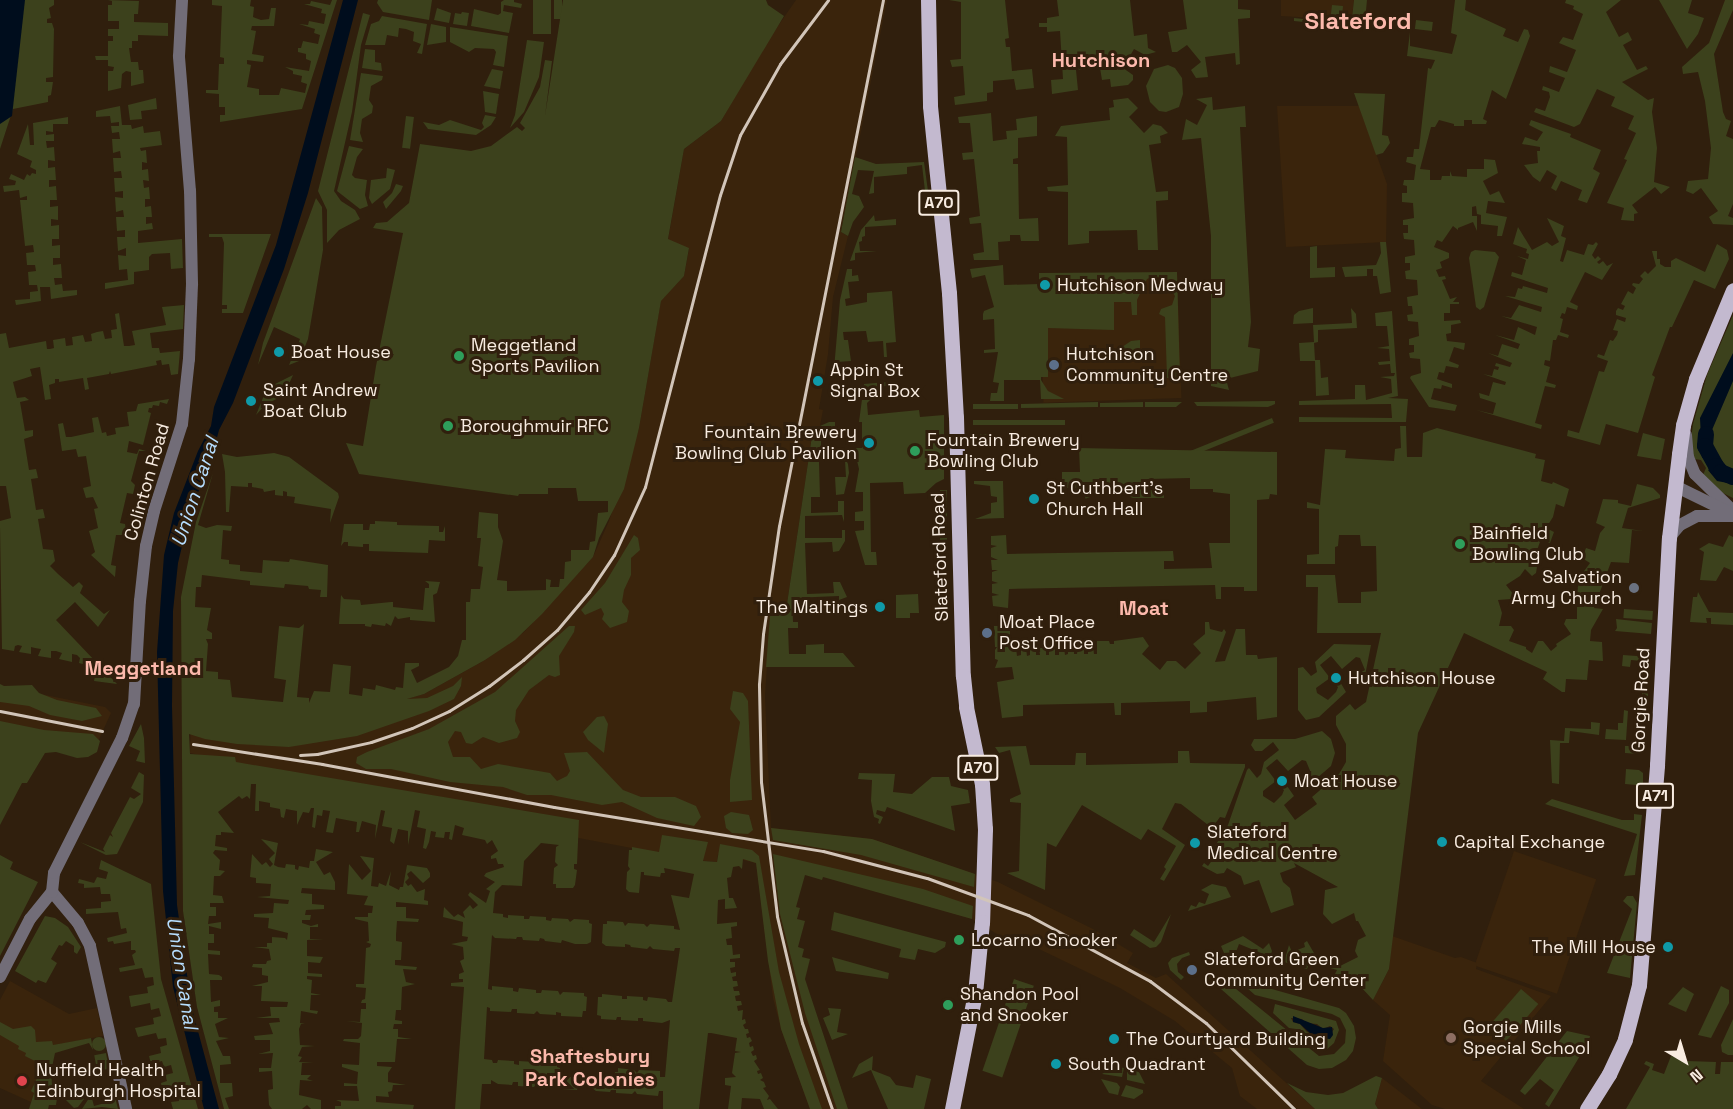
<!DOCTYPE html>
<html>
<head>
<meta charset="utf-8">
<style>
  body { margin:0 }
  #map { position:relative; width:1733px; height:1109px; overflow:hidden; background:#301f0d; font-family:"Space Grotesk",sans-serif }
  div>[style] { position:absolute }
  .built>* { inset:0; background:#3a240c; transform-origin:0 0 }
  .green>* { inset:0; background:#3c411c; transform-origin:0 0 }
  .round { border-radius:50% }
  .water>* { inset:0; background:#000d1d }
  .river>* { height:16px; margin:-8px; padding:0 8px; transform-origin:8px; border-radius:8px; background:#000d1d }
  .minor>* { height:12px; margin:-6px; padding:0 6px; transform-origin:6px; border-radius:6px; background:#726d78 }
  .major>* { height:15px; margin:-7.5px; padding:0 7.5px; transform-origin:7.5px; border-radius:7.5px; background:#c3b9cf }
  .rail>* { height:3px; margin:-1.5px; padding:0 1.5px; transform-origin:1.5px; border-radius:1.5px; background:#d2c5b9 }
  .dots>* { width:16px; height:16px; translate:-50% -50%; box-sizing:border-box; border:3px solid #301f0d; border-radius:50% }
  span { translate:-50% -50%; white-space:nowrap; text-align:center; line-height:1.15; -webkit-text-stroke:6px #301f0d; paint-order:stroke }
  .shield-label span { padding:2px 4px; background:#301f0d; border:2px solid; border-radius:4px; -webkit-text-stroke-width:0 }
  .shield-label { font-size:16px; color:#f8ece1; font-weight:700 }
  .poi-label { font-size:18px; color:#f8ece1 }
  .left { translate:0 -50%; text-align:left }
  .right { translate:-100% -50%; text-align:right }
  .street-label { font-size:18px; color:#f8ece1 }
  .neighbourhood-label { font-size:20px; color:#fcb9ac; font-weight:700 }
  .water-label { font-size:20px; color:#b6deff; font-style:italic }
  .district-label { font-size:24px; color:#fcb9ac; font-weight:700 }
  .north { position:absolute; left:1655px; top:1031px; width:60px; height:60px; -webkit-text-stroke:4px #301f0d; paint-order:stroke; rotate:142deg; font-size:16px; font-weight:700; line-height:24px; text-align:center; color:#f8ece1 }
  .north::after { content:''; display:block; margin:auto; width:21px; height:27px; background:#f8ece1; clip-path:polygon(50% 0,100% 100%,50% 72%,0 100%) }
</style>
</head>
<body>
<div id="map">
  <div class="built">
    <div style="clip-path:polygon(796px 0,887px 0,841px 232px,848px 236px,833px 297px,828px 354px,819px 409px,823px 410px,820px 426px,812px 436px,787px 604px,771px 603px,765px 696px,771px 828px,872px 839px,998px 882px,1093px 929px,1133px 953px,1127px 963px,1156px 978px,1166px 974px,1315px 1109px,1257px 1109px,1240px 1096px,1232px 1068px,1175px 1021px,1120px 988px,1039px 949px,997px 934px,972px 919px,819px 875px,779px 867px,797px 958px,848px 1109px,810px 1109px,781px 1029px,773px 998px,756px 863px,718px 854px,717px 862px,695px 860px,568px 836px,190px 753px,191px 717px,334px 719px,424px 694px,485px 660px,524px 632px,593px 557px,609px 521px,639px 428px,661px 300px,684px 276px,689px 249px,668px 240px,684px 149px,721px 121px,760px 52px)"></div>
    <div style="clip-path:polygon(1281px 0,1354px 0,1352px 18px,1350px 20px,1281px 16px)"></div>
    <div style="clip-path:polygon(1277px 106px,1359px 106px,1387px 184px,1386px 242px,1286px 247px)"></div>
    <div style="left:1177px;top:272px;width:126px;height:138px;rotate:88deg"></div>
    <div style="clip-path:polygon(0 686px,105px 707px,111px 713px,95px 748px,0 730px)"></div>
    <div style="left:1514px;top:851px;width:87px;height:121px;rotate:19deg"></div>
    <div style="clip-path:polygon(1392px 936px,1455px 958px,1461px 957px,1477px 963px,1476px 969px,1551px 996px,1481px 1081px,1524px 1109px,1445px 1109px,1432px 1105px,1383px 1061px,1390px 1015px,1373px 1000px,1389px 969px)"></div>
    <div style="clip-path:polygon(10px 981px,69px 1014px,97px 1008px,103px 1036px,50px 1046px,31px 1102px,0 1088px,0 1000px)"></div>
    <div style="clip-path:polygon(1382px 1078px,1422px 1109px,1378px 1109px,1375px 1104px)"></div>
  </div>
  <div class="green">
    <div style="clip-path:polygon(0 0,54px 0,54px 5px,49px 8px,51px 18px,47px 19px,47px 23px,52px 23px,54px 29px,53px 77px,46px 78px,46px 82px,53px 82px,51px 95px,48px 96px,48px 102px,13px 109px,0 149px)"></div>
    <div style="clip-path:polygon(108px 0,139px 1px,138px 14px,134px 14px,134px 22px,168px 23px,168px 36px,138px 35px,138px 41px,132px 41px,132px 48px,129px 48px,131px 62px,138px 62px,139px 70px,143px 70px,144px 83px,131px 86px,131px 72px,126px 71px,122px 74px,121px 88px,108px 91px,108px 71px,113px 71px,114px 67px,108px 66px,108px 60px,96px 60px,95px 56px,108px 56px,108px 41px,113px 41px,113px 36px,108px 36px,108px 29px,119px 29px,119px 21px,108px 21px,108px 5px,112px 5px,112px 1px)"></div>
    <div style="clip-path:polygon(212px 0,251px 0,250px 6px,254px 7px,253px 17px,261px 20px,269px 19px,271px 8px,276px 8px,274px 26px,252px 26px,251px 30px,256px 31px,252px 54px,264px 56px,263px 62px,247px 60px,247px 64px,251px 65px,247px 87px,259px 89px,259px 95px,279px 95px,281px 88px,305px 93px,307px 84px,301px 82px,302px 76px,293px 74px,293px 71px,285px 67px,309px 71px,311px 61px,306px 59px,306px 54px,298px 52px,298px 48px,301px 48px,303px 41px,318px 44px,320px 35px,314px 33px,315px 29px,299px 24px,308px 25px,309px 21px,324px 24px,326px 14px,321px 13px,322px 9px,304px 4px,310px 4px,311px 1px,330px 5px,332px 0,337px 0,302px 109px,220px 122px,220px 115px,225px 115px,225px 107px,219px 107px,219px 94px,206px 93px,206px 90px,218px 90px,219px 64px,224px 64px,224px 58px,220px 57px,222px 6px,212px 5px)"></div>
    <div style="clip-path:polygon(378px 0,432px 0,429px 20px,383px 12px,377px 3px)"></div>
    <div style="clip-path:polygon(504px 0,514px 0,514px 2px,522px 4px,521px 8px,504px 5px,503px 11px,513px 13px,509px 33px,471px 26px,474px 9px,498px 15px,501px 13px,501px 2px)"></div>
    <div style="left:533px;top:0;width:18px;height:34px"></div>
    <div style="left:554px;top:0;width:8px;height:19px"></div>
    <div style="clip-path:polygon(563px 0,766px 0,768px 5px,784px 16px,721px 121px,684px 149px,668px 239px,689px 248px,684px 276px,661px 301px,639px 428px,624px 489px,599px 538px,593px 557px,542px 614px,515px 640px,485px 660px,424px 694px,407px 699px,427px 698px,453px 686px,462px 677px,461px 686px,454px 699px,429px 711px,357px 736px,289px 747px,237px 744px,205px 739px,189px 734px,190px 754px,235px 757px,236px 762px,579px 820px,577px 864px,574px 864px,574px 869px,577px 870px,575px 885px,573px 888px,556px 888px,556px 884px,553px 884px,554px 868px,558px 865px,555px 862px,556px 847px,559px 845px,541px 843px,524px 861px,522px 886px,502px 885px,495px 892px,493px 913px,503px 914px,503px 917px,508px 918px,508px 915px,524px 916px,524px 919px,529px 919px,530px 916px,546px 917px,546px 920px,551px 921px,552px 918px,568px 919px,570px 922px,574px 919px,589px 920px,589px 923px,592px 924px,591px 942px,587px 944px,575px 944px,562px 940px,561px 943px,545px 941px,544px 939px,540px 938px,539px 941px,523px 940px,522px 937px,517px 937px,516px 939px,495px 938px,492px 935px,488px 989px,492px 990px,492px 986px,513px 988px,513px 991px,518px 992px,519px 988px,536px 990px,536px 993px,541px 993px,542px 990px,558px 991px,560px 995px,563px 992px,584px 993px,584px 996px,587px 997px,586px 1011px,583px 1011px,582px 1017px,561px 1016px,561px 1013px,556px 1012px,556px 1015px,540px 1014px,537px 1011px,534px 1014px,517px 1013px,517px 1009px,512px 1009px,511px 1012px,490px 1011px,490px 1008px,487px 1007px,484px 1059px,492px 1060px,493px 1063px,497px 1063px,498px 1060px,514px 1061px,514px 1064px,519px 1065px,519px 1061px,535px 1062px,538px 1066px,541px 1063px,557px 1064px,557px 1067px,560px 1068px,560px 1076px,581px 1078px,581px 1087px,578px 1087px,577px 1090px,561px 1089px,559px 1085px,556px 1085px,555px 1088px,540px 1087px,540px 1084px,537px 1083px,534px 1087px,518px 1086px,518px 1082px,513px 1082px,512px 1085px,498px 1084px,491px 1080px,491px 1084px,482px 1084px,480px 1109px,455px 1109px,464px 987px,451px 986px,451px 983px,463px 982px,463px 979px,459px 979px,459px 974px,464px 972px,460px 961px,464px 959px,463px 947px,451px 944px,467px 941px,468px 937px,462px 936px,463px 922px,443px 917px,444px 907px,454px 917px,458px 914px,465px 918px,463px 912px,470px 905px,473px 909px,478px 905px,468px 895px,470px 892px,486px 903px,490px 891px,486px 889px,495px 882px,484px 876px,486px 873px,504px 867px,503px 864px,498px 864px,496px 858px,491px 859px,491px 856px,498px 851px,492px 840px,487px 844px,485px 840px,462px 835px,464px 828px,455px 825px,452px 840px,449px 839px,450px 832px,445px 832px,444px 838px,435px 837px,436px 832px,431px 831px,429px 842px,426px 849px,423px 848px,426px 829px,417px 827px,420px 811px,415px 810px,408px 845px,408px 831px,398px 829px,394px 844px,390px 841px,392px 828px,382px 826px,385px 811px,381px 810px,375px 839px,376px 825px,362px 821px,359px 832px,356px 832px,357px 822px,336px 818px,333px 833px,326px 832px,330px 811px,323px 810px,322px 816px,317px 815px,315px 828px,312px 827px,314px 808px,311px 808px,309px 813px,303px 812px,297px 825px,297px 811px,286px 809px,284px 818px,281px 817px,280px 809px,270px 807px,270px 803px,259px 801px,259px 811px,255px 811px,256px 784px,251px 784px,250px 799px,247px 796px,242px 799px,239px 796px,218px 812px,234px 833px,221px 832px,221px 835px,216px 835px,215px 846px,227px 848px,227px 851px,215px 850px,213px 853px,220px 860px,219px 870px,225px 871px,220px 876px,214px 876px,213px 895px,222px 896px,224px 903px,210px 903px,210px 907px,216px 907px,216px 916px,209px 916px,208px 924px,221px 922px,221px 929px,209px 926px,209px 934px,214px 934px,214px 943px,208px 943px,208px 950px,220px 951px,220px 955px,208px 954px,209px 974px,219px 975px,222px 977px,222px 980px,210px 980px,211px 1002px,220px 1000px,220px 1006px,214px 1007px,214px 1012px,218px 1012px,218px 1018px,228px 1018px,215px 1024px,219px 1037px,229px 1038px,216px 1041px,223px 1056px,230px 1056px,231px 1064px,220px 1065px,220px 1083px,232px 1083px,233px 1096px,225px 1098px,229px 1109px,224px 1109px,197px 1007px,183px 911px,181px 597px,196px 522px,213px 473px,198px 525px,206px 528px,217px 525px,232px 526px,231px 531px,223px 530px,221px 559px,229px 560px,229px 564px,240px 565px,240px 571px,262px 573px,263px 560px,289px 562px,290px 559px,328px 565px,327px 597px,320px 597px,321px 590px,309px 589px,308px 586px,285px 584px,284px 588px,250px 585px,250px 581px,202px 575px,201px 587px,196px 587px,195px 607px,211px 608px,207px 630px,212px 633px,212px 639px,206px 639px,208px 644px,206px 671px,218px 672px,218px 679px,230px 680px,232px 697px,283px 702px,286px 680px,274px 678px,279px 626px,299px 628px,304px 624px,297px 697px,309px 698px,309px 703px,314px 691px,330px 692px,333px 664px,351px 666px,349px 694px,362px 696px,363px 688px,375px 690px,376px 685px,395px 690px,396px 687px,403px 688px,405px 663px,419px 663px,419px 666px,411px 670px,417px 683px,449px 667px,458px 656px,462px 640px,466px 640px,466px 602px,470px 602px,471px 589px,480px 589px,483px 567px,478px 566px,481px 538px,477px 538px,479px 512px,498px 514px,498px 527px,503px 541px,497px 580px,507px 581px,507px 591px,546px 590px,546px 579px,551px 580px,550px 587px,559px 587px,560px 579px,564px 579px,565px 562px,571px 561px,571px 550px,589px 550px,590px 542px,595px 541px,598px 513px,608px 512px,608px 501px,578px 501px,576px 488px,548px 488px,548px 494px,519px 494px,518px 496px,359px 474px,346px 443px,363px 446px,376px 366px,403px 233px,373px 228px,376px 223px,387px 222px,409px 203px,420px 144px,471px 151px,491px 146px,517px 127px,522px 131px,525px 128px,520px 123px,540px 87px,545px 60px,552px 61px,545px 116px)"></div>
    <div style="clip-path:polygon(949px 0,1005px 0,1009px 38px,1005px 39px,1006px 47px,1010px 47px,1012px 71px,1032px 69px,1034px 88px,1016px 90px,1014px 79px,993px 81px,993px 92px,987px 93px,987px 101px,955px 105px,954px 97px,965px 95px,963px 66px,952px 67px,950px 60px,961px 59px,961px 2px)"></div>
    <div style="clip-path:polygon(1057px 0,1130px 0,1134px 36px,1147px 34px,1148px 48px,1156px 52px,1145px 55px,1134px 49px,1123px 68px,1133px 75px,1133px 80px,1128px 85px,1111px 87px,1110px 79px,1102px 80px,1100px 68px,1076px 70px,1078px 90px,1052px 94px,1051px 80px,1063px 79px,1060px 31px,1047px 32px,1047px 27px,1039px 27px,1039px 23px,1047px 23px,1047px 18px,1059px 16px)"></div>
    <div style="clip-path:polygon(1183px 0,1238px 0,1238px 9px,1250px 10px,1250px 18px,1238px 19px,1240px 64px,1236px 65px,1235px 53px,1205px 57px,1208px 77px,1196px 78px,1191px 70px,1201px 62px,1187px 45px,1177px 52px,1172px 52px,1168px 32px,1187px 29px)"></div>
    <div style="clip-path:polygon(1354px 0,1367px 0,1365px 21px,1354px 20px,1353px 27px,1294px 21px,1294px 18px,1330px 22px,1332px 5px,1343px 6px,1342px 17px,1352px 18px)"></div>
    <div style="clip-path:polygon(1455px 0,1466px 0,1465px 10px,1506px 29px,1503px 36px,1518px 42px,1524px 29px,1528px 30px,1530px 36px,1506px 99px,1492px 90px,1483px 119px,1487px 121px,1486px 124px,1472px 124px,1472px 120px,1464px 120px,1464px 126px,1454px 126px,1454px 124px,1439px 120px,1435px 127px,1431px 127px,1420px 169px,1430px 170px,1430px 180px,1441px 180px,1442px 176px,1450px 176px,1450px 171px,1452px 176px,1467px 177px,1467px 169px,1484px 169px,1484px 159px,1495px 160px,1498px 173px,1483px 181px,1490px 195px,1499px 191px,1505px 203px,1488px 201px,1486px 213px,1507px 217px,1502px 236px,1497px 236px,1498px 226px,1481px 224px,1481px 215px,1477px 214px,1476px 206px,1472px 207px,1472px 216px,1477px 216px,1477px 231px,1473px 222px,1458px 228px,1458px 230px,1453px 226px,1442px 242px,1437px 240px,1434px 247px,1449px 253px,1449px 258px,1440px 262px,1442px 268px,1436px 270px,1439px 277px,1445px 276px,1446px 279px,1442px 280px,1450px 299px,1457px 297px,1453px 302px,1459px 302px,1459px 304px,1450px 304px,1450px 313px,1444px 313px,1444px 321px,1460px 320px,1461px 323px,1451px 325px,1451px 333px,1446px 334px,1447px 341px,1465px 343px,1464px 350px,1454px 347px,1449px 361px,1459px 365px,1458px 368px,1446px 366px,1444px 373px,1439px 372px,1437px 379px,1452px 384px,1452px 388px,1442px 385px,1441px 389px,1434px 388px,1431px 399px,1457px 405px,1455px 411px,1429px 407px,1410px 378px,1411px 376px,1421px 373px,1420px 359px,1410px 358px,1409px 353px,1414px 352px,1414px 345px,1409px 345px,1409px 339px,1419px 336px,1418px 322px,1408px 321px,1407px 315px,1413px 314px,1412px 306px,1408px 306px,1407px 297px,1418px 295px,1417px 280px,1406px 279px,1405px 271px,1410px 270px,1410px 263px,1405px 263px,1405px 257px,1415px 255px,1414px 240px,1404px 239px,1403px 233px,1408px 233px,1408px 225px,1403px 225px,1403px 220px,1414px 218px,1413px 203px,1402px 202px,1402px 193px,1407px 193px,1407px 186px,1403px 185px,1404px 180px,1414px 180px,1416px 165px,1406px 162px,1407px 157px,1413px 157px,1414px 149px,1419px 149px,1428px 68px,1431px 69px,1435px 60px,1407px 56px,1410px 32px,1410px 46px,1452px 54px,1457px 35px,1451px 33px)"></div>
    <div style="clip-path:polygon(1566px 0,1621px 0,1606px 12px,1619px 37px,1628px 32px,1632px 40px,1623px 45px,1637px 70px,1646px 66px,1648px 69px,1622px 82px,1648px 100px,1654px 98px,1652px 112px,1657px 148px,1654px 182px,1670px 187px,1661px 194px,1655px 187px,1632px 205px,1638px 213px,1634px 214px,1634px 221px,1621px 220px,1624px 208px,1607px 203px,1627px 160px,1624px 159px,1636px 133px,1628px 129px,1634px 116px,1611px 106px,1615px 97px,1597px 89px,1580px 124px,1574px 127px,1534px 112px,1536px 108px,1545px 111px,1550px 97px,1549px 92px,1542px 90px,1543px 86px,1559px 92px,1565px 78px,1549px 72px,1550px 66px,1567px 72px,1576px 50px,1559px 43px,1563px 37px,1573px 40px,1583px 14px,1573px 9px,1574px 6px,1565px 3px)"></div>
    <div style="clip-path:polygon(1659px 0,1692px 0,1688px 13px,1704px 18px,1698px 34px,1687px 49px)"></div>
    <div style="clip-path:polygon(1725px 0,1733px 0,1733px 10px,1714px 54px,1723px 112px,1726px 119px,1731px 121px,1726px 136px,1733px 139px,1733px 204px,1728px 216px,1733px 218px,1733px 225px,1713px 224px,1709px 217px,1718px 211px,1701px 188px,1693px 194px,1686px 191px,1688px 181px,1708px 179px,1711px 148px,1705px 101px,1698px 72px,1683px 74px,1682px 67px,1709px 43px)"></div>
    <div style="clip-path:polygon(437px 8px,451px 13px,449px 23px,434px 20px)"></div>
    <div style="clip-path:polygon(462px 12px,469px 13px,467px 26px,453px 24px,455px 13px,461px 14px)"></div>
    <div style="clip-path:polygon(363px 13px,370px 15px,361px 45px,352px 112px,334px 191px,341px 201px,355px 210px,360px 219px,339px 230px,327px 243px,327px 210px,318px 191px)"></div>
    <div style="clip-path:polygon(382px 16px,427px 24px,422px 54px,417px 53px,421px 44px,413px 41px,414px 32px,406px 29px,399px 28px,398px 37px,387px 35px,385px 45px,365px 45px,371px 24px,379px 21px)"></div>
    <div style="left:1416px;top:20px;width:17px;height:9px;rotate:7deg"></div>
    <div style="clip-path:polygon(431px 24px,446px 27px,446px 42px,427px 45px)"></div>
    <div style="clip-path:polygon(450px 27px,508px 36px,504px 67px,493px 65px,496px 52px,494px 49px,475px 48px,469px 52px,450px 42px)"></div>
    <div style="clip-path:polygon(527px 40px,544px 42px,539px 77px,524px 112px,510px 128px,515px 115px)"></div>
    <div style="clip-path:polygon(365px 49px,375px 50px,375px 62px,381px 63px,382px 71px,362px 68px)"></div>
    <div style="clip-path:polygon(1168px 65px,1175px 68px,1182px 78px,1183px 94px,1179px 107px,1166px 112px,1159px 111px,1150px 102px,1146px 86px,1154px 69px)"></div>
    <div style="clip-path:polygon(492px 69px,503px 71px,500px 89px,484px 86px)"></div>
    <div style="clip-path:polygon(361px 73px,383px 76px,382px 80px,371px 86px,369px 100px,373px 106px,372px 113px,362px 119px,360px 133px,363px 142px,350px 140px)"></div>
    <div style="clip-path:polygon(483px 91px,499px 94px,496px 114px,485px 112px)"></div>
    <div style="clip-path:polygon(1354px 93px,1385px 94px,1382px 135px,1388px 136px,1390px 143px,1383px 153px,1376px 155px)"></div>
    <div style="clip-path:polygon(1212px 97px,1213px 110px,1245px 106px,1246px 127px,1240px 127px,1251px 322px,1248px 347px,1260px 349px,1258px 371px,1226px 379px,1229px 390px,1211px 386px,1211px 236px,1201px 138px,1182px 140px,1186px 119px,1197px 125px,1207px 105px,1196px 99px)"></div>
    <div style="clip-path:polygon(156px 98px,157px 109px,141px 111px,142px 119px,130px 120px,128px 105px)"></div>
    <div style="clip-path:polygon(1128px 98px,1138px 108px,1129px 117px,1144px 133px,1153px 124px,1161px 126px,1168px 133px,1160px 136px,1161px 143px,1149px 145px,1156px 192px,1168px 191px,1168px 200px,1156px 201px,1158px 250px,1138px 250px,1137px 230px,1089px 231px,1089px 243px,1068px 245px,1068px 192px,1048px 191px,1047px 187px,1068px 185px,1067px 137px,1055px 136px,1061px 126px,1110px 120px,1109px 108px,1114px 107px,1113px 100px)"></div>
    <div style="clip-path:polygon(120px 106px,122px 125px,131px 125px,132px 129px,143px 126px,144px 133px,160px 131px,162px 145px,140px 148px,141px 151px,146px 150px,147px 163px,142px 162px,142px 170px,148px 169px,149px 181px,143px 180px,144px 188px,149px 187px,150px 199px,145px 199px,145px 207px,151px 206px,152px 217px,146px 217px,146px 224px,152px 223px,153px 229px,138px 231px,138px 243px,182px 239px,183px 268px,171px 269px,170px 253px,152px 254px,149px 257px,149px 270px,134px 272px,134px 284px,105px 289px,105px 283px,128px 280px,127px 269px,119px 270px,118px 255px,126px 256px,126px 248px,118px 251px,117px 237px,125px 237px,125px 230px,117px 231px,116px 217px,124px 217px,123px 210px,116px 212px,115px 197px,123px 198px,123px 191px,115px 192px,114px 178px,122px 178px,121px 171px,114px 172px,113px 158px,121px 158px,120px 151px,113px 153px,112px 139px,120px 139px,119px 132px,112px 133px,111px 126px,119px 126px,119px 122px,111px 123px,110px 116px,96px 117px,96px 111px)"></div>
    <div style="clip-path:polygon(991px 113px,993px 141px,1007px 139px,1006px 131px,1017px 130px,1016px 119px,1037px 116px,1037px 136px,1018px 138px,1018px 158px,1013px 159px,1013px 164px,1018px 164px,1019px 219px,1038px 218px,1039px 241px,1021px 241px,1020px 235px,1010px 235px,1010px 241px,998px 242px,999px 260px,974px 260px,973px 254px,984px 252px,981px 223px,970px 224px,969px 218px,980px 216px,974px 159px,963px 160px,962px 153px,973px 152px,970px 123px,959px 123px,958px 117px)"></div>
    <div style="clip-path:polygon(485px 115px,496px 117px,491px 125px,476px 135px,428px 129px,423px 122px,439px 125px,450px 120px,481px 130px,484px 127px,482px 123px)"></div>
    <div style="left:406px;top:116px;width:8px;height:32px;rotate:7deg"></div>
    <div style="clip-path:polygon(68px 117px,68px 124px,53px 124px,53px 132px,46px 131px,46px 135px,54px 134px,54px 141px,46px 141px,47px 148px,54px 147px,55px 161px,48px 160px,48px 168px,55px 167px,56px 180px,49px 180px,49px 187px,56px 186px,57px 200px,50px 200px,50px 207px,58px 206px,58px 220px,51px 219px,51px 226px,59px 225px,59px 239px,52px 239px,52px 246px,60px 245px,60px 258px,53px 258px,53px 265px,61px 264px,62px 278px,54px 278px,55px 285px,62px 284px,63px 291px,77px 290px,77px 295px,51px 299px,50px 287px,40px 287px,41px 301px,16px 305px,15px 300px,30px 299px,30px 292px,38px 291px,37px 285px,29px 285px,28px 272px,36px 271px,35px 265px,27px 265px,26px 253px,34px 252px,33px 245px,25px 246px,20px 200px,27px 200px,27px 196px,20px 198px,19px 190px,4px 192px,3px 186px,15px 185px,16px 181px,9px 179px,11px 174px,24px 180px,27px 174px,30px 176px,32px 173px,36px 174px,36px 170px,30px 167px,32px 161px,17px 154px,28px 124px,30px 145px,34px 145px,33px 123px)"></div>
    <div style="clip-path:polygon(1531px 120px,1571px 134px,1570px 137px,1601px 150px,1593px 169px,1600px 173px,1587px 203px,1578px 200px,1582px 190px,1561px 181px,1556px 191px,1551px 188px,1557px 176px,1547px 170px,1540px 182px,1533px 177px,1524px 165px,1538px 163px,1537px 151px,1540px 151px,1540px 147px,1522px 144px,1525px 137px,1537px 141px,1543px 132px,1529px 125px)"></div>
    <div style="clip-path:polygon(349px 146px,363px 149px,357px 157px,352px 175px,355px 178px,367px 180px,365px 195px,368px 206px,360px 209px,337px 191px)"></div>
    <div style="clip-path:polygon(855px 157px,876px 164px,924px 162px,928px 191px,925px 191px,922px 165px,907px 167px,907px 174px,874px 177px,874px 193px,869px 194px,874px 171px,858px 170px,852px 194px,859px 196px,864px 207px,853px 222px,848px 236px,841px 232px)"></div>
    <div style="clip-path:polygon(387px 168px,395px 170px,390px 189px,372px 204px,369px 198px,371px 180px,386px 178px)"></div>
    <div style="clip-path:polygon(396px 184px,403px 186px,401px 191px,386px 209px,383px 202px,392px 193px)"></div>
    <div style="clip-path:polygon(316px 198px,322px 207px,323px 250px,308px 339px,299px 361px,289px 365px,300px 339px,274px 327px,258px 365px,263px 343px)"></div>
    <div style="clip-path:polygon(874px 215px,875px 221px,896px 219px,896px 225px,865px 227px,865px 236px,862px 237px,862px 241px,859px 242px,860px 251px,877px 251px,855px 253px,855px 260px,850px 261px,861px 230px)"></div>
    <div style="clip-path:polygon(1547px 218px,1564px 226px,1561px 236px,1566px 238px,1560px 261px,1563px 262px,1567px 250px,1584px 255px,1588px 244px,1593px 245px,1596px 242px,1598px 244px,1592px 255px,1595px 259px,1598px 256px,1601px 259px,1597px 262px,1599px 264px,1603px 261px,1607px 266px,1613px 263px,1602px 280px,1585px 272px,1570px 302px,1578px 306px,1577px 310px,1567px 307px,1565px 314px,1562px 313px,1560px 318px,1563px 319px,1560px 332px,1569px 335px,1568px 338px,1558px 335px,1556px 340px,1553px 340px,1550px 361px,1545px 360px,1544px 365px,1550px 367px,1546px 382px,1556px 385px,1555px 388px,1545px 386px,1535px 423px,1542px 425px,1541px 429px,1476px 410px,1493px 414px,1496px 403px,1480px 398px,1479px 393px,1489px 396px,1493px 382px,1505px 385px,1506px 382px,1483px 374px,1492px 376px,1494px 369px,1498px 370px,1499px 367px,1495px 366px,1496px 363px,1510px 367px,1512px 363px,1488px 353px,1498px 356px,1502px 344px,1518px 349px,1520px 344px,1495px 335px,1514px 340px,1518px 327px,1535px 335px,1537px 327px,1501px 316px,1511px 318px,1519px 305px,1541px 312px,1542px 307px,1505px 296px,1515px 297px,1518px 288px,1522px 289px,1523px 286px,1547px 293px,1548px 288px,1511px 276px,1512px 272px,1522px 275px,1526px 260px,1517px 256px,1528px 259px,1529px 254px,1526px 253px,1527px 249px,1513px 244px,1518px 227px,1532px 250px,1547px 242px,1552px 246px,1559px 242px)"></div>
    <div style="clip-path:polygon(209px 234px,271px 234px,243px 313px,222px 313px,222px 309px,227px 309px,227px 305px,222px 305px,224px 243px,222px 237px,209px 237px)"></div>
    <div style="clip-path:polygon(1380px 242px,1386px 242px,1391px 292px,1380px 294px,1377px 276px,1373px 276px,1373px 269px,1367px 269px,1367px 276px,1345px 277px,1342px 267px,1376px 265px,1381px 253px)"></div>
    <div style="clip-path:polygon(1717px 244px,1727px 250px,1729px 259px,1715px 289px,1694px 280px,1672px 327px,1670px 327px,1652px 375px,1655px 377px,1638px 433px,1606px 424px,1600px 445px,1567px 436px,1568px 430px,1579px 433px,1599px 371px,1604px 372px,1608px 361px,1597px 357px,1598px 354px,1604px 356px,1610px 340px,1613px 341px,1617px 335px,1618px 331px,1613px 330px,1617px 319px,1625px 322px,1626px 318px,1616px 315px,1616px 311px,1618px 308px,1623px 310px,1625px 306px,1621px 304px,1628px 291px,1633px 294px,1636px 288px,1632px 285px,1633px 283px,1639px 284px,1643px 279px,1640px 276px,1645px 271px,1648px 274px,1656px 266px,1652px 251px,1657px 251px,1657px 259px,1660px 259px,1660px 264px,1665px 267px,1671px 267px,1671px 261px,1676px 258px,1705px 272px)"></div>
    <div style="clip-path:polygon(1317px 246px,1317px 268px,1335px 267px,1335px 277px,1310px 278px,1310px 247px)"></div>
    <div style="clip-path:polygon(1475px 250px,1495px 252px,1499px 257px,1484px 307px,1480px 310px,1476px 307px,1469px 258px,1471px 252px)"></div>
    <div style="clip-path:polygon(1003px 265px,1004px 285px,1039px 284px,1039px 273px,1177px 272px,1180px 378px,1167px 378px,1165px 317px,1159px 314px,1161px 309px,1172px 305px,1175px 296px,1165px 280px,1155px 276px,1147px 279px,1137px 300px,1137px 315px,1132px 315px,1131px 302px,1114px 302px,1114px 330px,1048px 328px,1048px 377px,1041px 377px,1041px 380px,1048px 391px,1064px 399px,1041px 399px,1040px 380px,1004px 380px,1004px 401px,990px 401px,991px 393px,997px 393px,999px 383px,993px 382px,998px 352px,984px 353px,984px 350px,995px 349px,994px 319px,983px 320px,983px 314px,984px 311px,994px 307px,985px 275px,972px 278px,970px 269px)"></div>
    <div style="clip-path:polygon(847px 269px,852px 269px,852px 276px,858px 275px,859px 281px,848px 282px,850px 298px,845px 299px,846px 306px,867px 302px,867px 293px,892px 291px,896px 342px,886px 343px,887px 357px,884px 357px,883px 341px,868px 342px,866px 331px,843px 332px,844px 340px,848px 340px,851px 361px,837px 362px,837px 368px,834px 369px,840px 300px)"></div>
    <div style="clip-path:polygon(184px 305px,183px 329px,150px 333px,152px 348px,159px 348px,160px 353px,180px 351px,178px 374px,171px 375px,169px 364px,162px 365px,161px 360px,156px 361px,157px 365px,111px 374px,110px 371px,109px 374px,87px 378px,89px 389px,85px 390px,83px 378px,59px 382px,59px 379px,55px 379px,55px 383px,49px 385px,51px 399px,45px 400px,40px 367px,30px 369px,32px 376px,13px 382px,17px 398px,25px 397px,29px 400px,20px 402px,25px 431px,33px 430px,33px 436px,24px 439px,29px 470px,36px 469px,37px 473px,38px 478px,31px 479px,36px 510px,43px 509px,45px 518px,38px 519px,43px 549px,53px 550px,55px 561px,50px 566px,58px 574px,73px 587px,79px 582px,83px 586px,80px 593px,104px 614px,110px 610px,98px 627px,75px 602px,56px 620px,117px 684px,94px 681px,97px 668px,79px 663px,80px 658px,77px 655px,72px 654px,72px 662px,59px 659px,62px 653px,56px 651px,51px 651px,51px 658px,38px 656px,41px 649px,35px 648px,31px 647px,31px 654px,19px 652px,22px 646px,18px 645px,15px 646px,14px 651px,2px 649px,0 526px,0 521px,11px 518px,6px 486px,0 486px,0 334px,6px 333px,9px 348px,46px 341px,47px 349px,50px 349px,54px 348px,53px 340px,65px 338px,66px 346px,73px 345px,72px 337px,83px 335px,85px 342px,92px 341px,91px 334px,97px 332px,103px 331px,105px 339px,112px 338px,111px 330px,117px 329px,115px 314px,119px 313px,124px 346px,129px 346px,135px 345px,132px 331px,166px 325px,162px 307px)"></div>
    <div style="clip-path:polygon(1313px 308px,1313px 323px,1293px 324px,1294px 315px,1299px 311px)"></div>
    <div style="clip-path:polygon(1351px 308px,1356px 314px,1357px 328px,1318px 330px,1318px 342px,1314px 343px,1315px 360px,1320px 360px,1321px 378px,1328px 377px,1329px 395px,1316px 396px,1315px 361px,1300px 361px,1299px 343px,1314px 342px,1313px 325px,1352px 323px)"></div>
    <div style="clip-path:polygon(1392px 311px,1398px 396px,1388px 398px,1408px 399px,1406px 422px,1299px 422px,1299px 417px,1392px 418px,1391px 404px,1299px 405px,1299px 401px,1355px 399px,1355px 385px,1365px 385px,1366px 400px,1392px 393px,1391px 379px,1380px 377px,1394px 376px,1395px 373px,1391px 373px,1390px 364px,1379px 365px,1378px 362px,1390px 361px,1389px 349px,1377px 348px,1389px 346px,1387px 326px,1376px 326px,1375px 313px)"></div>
    <div style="clip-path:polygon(1733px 315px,1733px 498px,1721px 492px,1703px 475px,1706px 468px,1701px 460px,1695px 459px,1690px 447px,1693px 424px,1707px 375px)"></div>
    <div style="clip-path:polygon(1140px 340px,1140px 353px,1122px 353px,1122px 347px,1131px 341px)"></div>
    <div style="clip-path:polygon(293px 375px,284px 395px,265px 405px,256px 415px,267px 388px)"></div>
    <div style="clip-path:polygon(887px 382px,887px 386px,872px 387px,873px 397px,867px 403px,868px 415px,919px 410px,920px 417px,944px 415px,944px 479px,936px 483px,925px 493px,904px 494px,903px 482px,870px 483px,871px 552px,876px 552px,877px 565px,865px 565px,855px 531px,864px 530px,864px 521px,855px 521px,855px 512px,863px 511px,863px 492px,855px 492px,859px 469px,854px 448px,862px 448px,862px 422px,859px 422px,864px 384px)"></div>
    <div style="clip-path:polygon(169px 399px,167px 404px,160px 402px,159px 406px,153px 405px,152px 408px,149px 408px,148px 412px,151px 413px,143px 445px,129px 441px,127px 452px,137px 454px,139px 449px,146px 451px,139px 451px,131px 481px,135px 485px,133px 494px,127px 493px,120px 523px,125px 524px,126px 530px,122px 535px,116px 535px,111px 565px,116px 566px,115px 577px,91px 555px,95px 552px,89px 531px,98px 528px,94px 509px,98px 508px,93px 497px,86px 498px,83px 488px,91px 486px,86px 456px,78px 457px,76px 449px,62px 451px,58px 424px,63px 423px,66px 437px,71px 437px,94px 432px,92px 418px,98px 417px,102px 433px,106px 432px,107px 436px,116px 434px,115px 428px,129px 426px,127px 412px,136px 411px,138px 404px)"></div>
    <div style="clip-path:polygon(1275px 401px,1275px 404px,1268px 407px,1197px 406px,1194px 402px)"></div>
    <div style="clip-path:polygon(1098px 402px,1098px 407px,1021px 408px,1021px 404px)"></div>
    <div style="clip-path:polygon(1143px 402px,1143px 407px,1100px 407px,1100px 403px)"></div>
    <div style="clip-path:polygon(1145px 402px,1182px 402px,1176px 407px,1145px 407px)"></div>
    <div style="left:973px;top:404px;width:45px;height:5px"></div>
    <div style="left:1272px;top:418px;width:5px;height:203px;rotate:68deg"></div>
    <div style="left:1065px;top:420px;width:5px;height:92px;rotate:90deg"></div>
    <div style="clip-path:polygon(829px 422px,835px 422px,835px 430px,842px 431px,842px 437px,836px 437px,835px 432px,821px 432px,821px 455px,838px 455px,838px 451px,842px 451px,848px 464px,849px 473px,844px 494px,836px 495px,835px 477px,846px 477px,845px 461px,819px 462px,820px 497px,811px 497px,811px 513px,838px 512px,838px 501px,844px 501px,844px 522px,842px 515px,805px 516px,805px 538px,842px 538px,842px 530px,845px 530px,845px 541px,839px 551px,833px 552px,832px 542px,805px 543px,807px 594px,834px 593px,833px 582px,840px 582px,847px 597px,839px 600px,839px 596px,792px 598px,793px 622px,798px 622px,798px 628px,788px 628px,789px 654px,806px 654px,806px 645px,824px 644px,824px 653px,843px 653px,855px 667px,766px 667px,771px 603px,787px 604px,812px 436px,820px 426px)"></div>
    <div style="clip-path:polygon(1400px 426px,1406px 426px,1407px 457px,1422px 457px,1423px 433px,1437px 428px,1536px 454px,1535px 458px,1545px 460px,1541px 481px,1552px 484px,1553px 482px,1569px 489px,1564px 507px,1556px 504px,1553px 517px,1546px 528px,1554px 532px,1550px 543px,1541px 539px,1535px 556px,1533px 555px,1529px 563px,1537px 567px,1536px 573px,1532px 576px,1525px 569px,1520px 576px,1506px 585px,1514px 595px,1511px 599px,1498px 600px,1502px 613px,1499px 626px,1511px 626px,1514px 630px,1509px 641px,1526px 647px,1526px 649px,1532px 653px,1538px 641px,1543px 641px,1551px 651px,1557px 646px,1556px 644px,1571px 634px,1564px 624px,1566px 619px,1577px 619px,1577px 590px,1582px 574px,1590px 563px,1582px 558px,1586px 548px,1595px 551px,1600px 533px,1605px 527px,1596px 523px,1603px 499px,1618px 500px,1618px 503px,1631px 506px,1637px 484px,1653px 488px,1660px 495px,1660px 498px,1628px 508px,1622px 528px,1643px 531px,1632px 530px,1629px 563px,1611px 562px,1594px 608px,1603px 609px,1591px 630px,1590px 641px,1602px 642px,1603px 661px,1589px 660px,1587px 680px,1566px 679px,1565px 692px,1562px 692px,1543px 679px,1547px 672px,1464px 633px,1418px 733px,1389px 969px,1373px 1000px,1360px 986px,1335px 974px,1337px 970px,1310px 962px,1307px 969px,1284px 962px,1289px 945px,1292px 952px,1305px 947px,1304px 943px,1307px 941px,1318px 960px,1324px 957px,1336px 962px,1338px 967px,1358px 957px,1355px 951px,1358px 940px,1366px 936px,1358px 921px,1356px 921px,1354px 913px,1332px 924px,1323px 914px,1325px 890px,1338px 887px,1294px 863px,1296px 867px,1280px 873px,1283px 882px,1290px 888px,1294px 905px,1271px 913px,1259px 880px,1244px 885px,1241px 876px,1227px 868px,1224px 873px,1217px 874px,1202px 866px,1204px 863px,1208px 866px,1213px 859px,1209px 855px,1211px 851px,1219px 852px,1220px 849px,1215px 846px,1228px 825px,1247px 770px,1249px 768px,1257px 778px,1261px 774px,1264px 762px,1279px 750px,1273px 742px,1262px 751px,1255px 751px,1251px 745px,1254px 739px,1295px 739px,1322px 731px,1331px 739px,1335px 753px,1331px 766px,1303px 790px,1295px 781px,1311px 773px,1306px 761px,1302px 760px,1288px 771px,1277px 759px,1266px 768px,1276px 781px,1263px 791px,1263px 796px,1274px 803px,1282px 795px,1284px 790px,1281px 787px,1285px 783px,1294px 796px,1284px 805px,1295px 820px,1317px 804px,1312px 797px,1339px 774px,1346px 762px,1346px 744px,1336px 725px,1336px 716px,1350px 704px,1355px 710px,1366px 702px,1381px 633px,1317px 633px,1318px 587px,1306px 587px,1306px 575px,1335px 575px,1338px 603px,1361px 603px,1361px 592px,1377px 591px,1376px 546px,1361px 546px,1360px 535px,1339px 535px,1338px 546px,1335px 547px,1335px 564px,1307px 564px,1307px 555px,1319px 554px,1319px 509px,1307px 508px,1307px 502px,1320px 505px,1325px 449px,1346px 450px,1345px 458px,1394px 461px,1395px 449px,1401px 448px)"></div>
    <div style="clip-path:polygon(1643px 433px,1665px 439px,1661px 460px,1637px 456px)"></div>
    <div style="left:970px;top:434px;width:26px;height:11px"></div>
    <div style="clip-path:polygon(1079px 448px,1277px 452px,1277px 495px,1270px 494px,1269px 499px,1257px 500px,1257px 591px,1244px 591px,1244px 587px,1221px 587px,1221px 599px,1216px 599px,1215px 585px,1009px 589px,1008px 608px,993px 606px,992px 596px,999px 595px,992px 593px,992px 584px,998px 583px,992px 581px,992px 572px,998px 570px,992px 570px,991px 560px,998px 560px,991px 557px,991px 548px,997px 546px,991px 545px,991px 536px,1006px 535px,1007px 554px,1173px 551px,1174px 561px,1164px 561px,1164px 569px,1212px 568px,1209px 543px,1230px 543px,1230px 494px,1213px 492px,1213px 489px,1190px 489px,1190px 478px,1148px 479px,1148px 490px,1164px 490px,1164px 498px,1133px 498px,1117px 492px,1082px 493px,1081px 488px,1062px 488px,1062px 472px,1080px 472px)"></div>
    <div style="clip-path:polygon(274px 453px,289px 457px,338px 493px,339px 497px,330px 523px,331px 509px,294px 503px,295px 497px,287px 496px,287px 492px,283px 491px,283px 496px,275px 495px,275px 490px,264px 492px,263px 489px,252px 487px,252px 483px,248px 483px,248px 487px,231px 486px,229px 512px,226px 512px,225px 472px,222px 454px,237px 457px)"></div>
    <div style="clip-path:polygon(974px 481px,1003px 481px,1004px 518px,975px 519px,991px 513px,991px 503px,997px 502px,997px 497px,991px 496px,990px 486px,974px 484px)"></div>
    <div style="left:940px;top:490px;width:7px;height:61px"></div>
    <div style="clip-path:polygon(375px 521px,397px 522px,397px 525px,439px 526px,439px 532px,443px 532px,445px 526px,445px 541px,429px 540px,428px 553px,369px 551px,369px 544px,363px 544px,363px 547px,348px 546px,348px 542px,344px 542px,341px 546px,344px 524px,363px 524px,363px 530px,369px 530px,370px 524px,375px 524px)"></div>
    <div style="clip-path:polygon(634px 535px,638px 538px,640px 550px,631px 558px,631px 575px,624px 590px,622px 602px,629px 611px,627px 622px,610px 628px,602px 619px,604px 614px,601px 608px,585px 615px,581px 610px,605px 583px)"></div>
    <div style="clip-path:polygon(1729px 535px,1733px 537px,1733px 571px,1724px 567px,1716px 581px,1700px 580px,1704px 552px,1699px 549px,1709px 543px,1723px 547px)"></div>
    <div style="clip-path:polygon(425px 581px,440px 582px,437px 593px,433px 595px,435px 622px,410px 620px,410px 617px,398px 619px,395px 616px,391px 626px,386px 623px,385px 626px,372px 624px,371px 627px,365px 626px,365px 624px,339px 624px,341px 595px,344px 599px,360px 600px,361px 605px,391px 602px,393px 602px,393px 607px,423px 610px,425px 588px,429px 588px,429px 584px)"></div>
    <div style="clip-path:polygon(1698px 592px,1709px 612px,1733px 613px,1733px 625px,1711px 624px,1711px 618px,1706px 618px,1707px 623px,1690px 622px,1693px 597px,1697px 597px)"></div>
    <div style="clip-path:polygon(918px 594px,919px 613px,910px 613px,910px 618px,896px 618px,896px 595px)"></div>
    <div style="left:1624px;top:609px;width:29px;height:9px;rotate:4deg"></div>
    <div style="clip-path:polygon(1616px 619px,1652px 623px,1651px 634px,1615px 631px,1617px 628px)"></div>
    <div style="clip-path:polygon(1205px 622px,1209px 622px,1210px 629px,1222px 632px,1224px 629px,1226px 632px,1215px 662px,1225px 661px,1236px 629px,1245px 629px,1246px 655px,1257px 655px,1258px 659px,1277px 657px,1277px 717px,1257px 720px,1256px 697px,1207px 702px,1207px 712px,1190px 713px,1190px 701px,1121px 703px,1121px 715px,1115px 715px,1114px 703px,1023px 705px,1023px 716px,1002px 718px,997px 682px,1014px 679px,1012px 667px,995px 668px,998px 660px,995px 659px,995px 650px,997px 647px,995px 647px,994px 626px,1010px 626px,1010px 648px,1016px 648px,1017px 656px,1021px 655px,1021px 648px,1026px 648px,1027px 656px,1030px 655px,1030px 648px,1036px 648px,1036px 655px,1040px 655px,1039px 648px,1046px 648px,1046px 655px,1049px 655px,1049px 647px,1055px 647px,1055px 655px,1059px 655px,1059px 647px,1064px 647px,1065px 655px,1068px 654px,1068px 647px,1074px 647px,1074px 654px,1077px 654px,1078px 647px,1084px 647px,1084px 654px,1088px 654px,1088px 647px,1093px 646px,1094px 654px,1097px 654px,1097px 641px,1109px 641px,1110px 644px,1114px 644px,1114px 641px,1143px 637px,1149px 646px,1142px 654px,1160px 670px,1167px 661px,1176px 661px,1185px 669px,1201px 653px,1193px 644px,1205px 634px)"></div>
    <div style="clip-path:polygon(569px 626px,575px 626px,574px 632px,559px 656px,560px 675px,555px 677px,549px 675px,529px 690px,516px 710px,515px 721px,520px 732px,517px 738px,499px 743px,483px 737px,472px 744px,466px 743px,461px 732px,455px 731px,448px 742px,453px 757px,470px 757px,481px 769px,498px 764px,550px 773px,557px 781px,567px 776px,570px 771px,564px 753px,587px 752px,623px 790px,641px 797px,675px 797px,696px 806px,701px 817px,694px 826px,657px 818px,622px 802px,602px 805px,551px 795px,527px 795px,503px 787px,450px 782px,391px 769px,366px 769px,356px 763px,357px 757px,367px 752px,429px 729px,495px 692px)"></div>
    <div style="clip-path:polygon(1334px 644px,1371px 645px,1364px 681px,1356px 687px,1349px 679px,1365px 670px,1360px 658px,1356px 657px,1342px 669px,1331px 656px,1320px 665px,1330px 678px,1316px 688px,1317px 693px,1328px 700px,1336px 692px,1338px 687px,1335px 684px,1339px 680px,1346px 692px,1319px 717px,1306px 720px,1298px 710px,1298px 668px,1303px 667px,1311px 676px,1317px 672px,1315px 662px)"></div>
    <div style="clip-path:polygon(1623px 655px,1650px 657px,1648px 696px,1645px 699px,1642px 700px,1642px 661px,1631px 660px,1630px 667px,1622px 666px)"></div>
    <div style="clip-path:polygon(0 684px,4px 686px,32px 685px,39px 693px,57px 700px,96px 708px,102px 716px,82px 721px,50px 715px,29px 706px,0 702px)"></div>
    <div style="clip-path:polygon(733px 691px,743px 693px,748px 701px,752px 800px,730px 802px,730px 780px,740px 722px,730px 709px)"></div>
    <div style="clip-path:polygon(1624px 710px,1628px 711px,1626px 740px,1605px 739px,1606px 729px,1618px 730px,1618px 723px,1623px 723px)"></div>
    <div style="clip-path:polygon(604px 716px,608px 724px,604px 753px,588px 740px,583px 732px,597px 717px)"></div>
    <div style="clip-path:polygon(0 721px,44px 730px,93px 734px,100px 741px,97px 752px,88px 757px,77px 758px,56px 752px,45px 753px,27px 783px,22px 783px,0 825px)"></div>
    <div style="clip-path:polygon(1591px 722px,1600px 723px,1599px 735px,1570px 731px,1569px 743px,1560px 743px,1559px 784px,1552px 783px,1550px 740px,1564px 741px,1565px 728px,1591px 729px)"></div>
    <div style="clip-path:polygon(141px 724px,144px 738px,145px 763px,136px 761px,140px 751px,129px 746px)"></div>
    <div style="clip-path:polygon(1637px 738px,1646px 739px,1644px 751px,1639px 754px,1625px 753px,1625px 746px,1637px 746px)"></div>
    <div style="clip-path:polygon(1026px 746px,1030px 765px,1075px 765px,1076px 753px,1086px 753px,1086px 765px,1178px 763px,1178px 751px,1189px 751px,1190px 763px,1245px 764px,1245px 767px,1225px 818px,1220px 817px,1212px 828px,1181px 804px,1175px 803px,1162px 829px,1185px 845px,1164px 881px,1160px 879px,1166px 869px,1164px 867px,1176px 846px,1148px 829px,1141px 840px,1082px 805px,1056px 847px,1047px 843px,1045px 890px,1007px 873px,1019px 871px,1021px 803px,1010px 802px,1010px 799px,1021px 794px,1010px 750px,999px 753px,995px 747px)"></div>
    <div style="clip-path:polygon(1626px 769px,1639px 770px,1643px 773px,1643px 794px,1636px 794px,1636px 785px,1625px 784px)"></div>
    <div style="clip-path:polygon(139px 772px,144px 775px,143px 802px,117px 854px,106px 855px,80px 842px,105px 852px,103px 849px,110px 835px,113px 837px,111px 833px,130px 797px,134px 799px,141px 794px,131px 788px)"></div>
    <div style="clip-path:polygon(859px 773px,895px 774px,893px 792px,912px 794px,932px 777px,949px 777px,951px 786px,968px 790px,970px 803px,951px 806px,955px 831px,887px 807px,885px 812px,877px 810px,876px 814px,883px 817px,880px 824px,878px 823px,879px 819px,874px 817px,871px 801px,872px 780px,858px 779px)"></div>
    <div style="clip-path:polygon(1552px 799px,1622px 820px,1634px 820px,1634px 814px,1642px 815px,1635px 875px,1624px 876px,1637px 834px,1545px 804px)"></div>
    <div style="clip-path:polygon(731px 812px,749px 815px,753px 830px,748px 834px,732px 833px,726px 828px,724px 816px)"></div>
    <div style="clip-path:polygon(771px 828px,872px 839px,975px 874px,974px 887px,861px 855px,773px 840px)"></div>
    <div style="clip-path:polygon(662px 835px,708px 842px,703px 861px,717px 862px,720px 844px,752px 850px,759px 856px,779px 972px,799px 1044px,822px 1109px,810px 1109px,781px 1029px,768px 961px,756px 863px,743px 859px,742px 869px,739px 866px,733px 867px,731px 877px,727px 878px,729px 898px,733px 898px,737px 908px,725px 909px,725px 899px,718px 900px,717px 924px,737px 922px,737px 926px,731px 927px,732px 938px,726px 939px,727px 945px,732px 945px,733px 955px,740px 954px,740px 958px,730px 959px,730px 962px,735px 962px,735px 967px,730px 968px,731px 973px,736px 972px,736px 976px,732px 977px,733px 981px,737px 981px,738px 986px,733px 987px,734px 991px,739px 991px,740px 995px,735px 996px,736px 1001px,741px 1001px,742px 1005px,737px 1006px,738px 1011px,743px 1010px,742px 1020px,745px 1019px,746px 1023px,743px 1025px,745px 1029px,748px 1029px,749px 1033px,746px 1034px,747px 1038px,750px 1037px,752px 1041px,749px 1043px,750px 1047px,753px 1046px,754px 1050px,751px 1052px,753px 1056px,756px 1055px,757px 1059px,754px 1061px,760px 1070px,757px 1071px,758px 1074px,761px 1073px,763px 1078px,760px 1080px,764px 1082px,766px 1087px,763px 1088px,769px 1096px,767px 1100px,770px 1099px,778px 1109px,764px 1109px,760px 1099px,742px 1098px,741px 1109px,728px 1109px,731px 1086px,725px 1085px,725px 1078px,736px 1077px,732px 1073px,735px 1053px,741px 1052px,735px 1051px,737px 1038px,711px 1033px,708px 1033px,699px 1109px,663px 1109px,663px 1091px,659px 1091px,658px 1096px,637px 1094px,635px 1091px,632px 1094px,616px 1093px,616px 1090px,611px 1090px,610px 1092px,596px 1091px,592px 1088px,593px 1080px,614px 1081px,615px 1072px,618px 1072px,618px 1068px,634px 1070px,637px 1073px,639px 1070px,660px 1071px,660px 1077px,665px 1077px,670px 1020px,662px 1023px,643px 1021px,643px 1018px,638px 1018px,638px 1021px,621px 1020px,621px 1017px,617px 1017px,616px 1020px,601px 1019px,601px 1016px,597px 1015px,598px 997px,602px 997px,602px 994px,622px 996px,622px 999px,627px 999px,627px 996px,643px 997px,643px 1000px,647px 1001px,648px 997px,666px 999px,668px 1002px,672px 1002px,680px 948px,675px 948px,674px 951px,653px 949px,650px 946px,647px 949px,631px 947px,630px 945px,625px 944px,625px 947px,606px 946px,602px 943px,603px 924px,607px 924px,607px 921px,623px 922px,625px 926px,628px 923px,644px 924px,647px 927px,650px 924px,674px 926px,674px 929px,680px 930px,671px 895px,689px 898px,694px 874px,664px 868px,665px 873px,661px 873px,660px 877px,644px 875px,644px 872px,641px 872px,639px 893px,629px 892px,626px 889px,627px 872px,630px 869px,628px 866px,629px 850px,632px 850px,632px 847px,659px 852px)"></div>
    <div style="clip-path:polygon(261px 839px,278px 843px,274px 865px,278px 867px,285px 868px,286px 864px,295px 865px,295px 869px,298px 870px,299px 866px,309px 868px,310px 861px,314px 861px,316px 849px,333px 852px,316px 862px,324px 875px,330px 872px,335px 882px,335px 890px,302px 888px,301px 893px,312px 894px,312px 904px,324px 905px,324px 909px,306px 910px,305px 915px,311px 915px,310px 920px,302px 920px,302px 923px,311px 926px,318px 924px,318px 927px,310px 927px,310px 939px,324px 939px,307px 940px,307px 956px,323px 957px,320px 963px,308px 962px,308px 973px,322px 974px,322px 977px,307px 976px,307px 979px,312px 980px,311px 993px,321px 995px,311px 995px,310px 1010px,318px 1011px,317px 1014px,301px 1011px,300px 1023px,305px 1024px,301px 1024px,299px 1029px,300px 1045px,315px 1046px,302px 1047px,298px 1056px,302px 1057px,299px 1062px,314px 1063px,302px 1063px,301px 1075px,311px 1075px,307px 1079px,313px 1081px,300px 1080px,299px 1095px,321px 1100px,321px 1109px,311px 1109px,307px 1105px,302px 1109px,272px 1109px,269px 1105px,268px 1090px,273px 1089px,272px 1071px,259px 1072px,259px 1068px,271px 1068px,273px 1053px,258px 1054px,270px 1051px,270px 1040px,255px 1040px,254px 1036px,273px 1034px,269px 1023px,280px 1022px,279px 1018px,256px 1018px,271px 1016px,270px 1007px,287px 1007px,288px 1002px,261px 1001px,262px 986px,252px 986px,268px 982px,268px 976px,262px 975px,262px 968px,252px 967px,253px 964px,266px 964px,267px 961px,271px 960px,269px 949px,254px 947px,267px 947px,267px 943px,272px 943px,272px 937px,285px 938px,287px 940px,288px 933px,268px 928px,269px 918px,254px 917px,254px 914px,273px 913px,274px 903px,288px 904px,289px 900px,257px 897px,270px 896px,271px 884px,256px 883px,256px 878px,250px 877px,252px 854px,262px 865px,266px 862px,270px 867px,273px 864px,269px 859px,275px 853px)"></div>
    <div style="clip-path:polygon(773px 854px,923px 889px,973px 906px,972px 919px,823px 877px,822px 880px,805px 875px,796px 907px,800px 908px,797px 919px,805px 921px,798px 947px,804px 949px,802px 957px,810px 959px,805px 979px,848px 1109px,837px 1109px,805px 1013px,780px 914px)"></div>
    <div style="clip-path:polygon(0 855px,13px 862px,10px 869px,38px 882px,0 956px)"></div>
    <div style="clip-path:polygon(360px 856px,374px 858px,371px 886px,378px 887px,379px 883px,386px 886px,391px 871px,389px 885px,399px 890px,400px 887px,403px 887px,407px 865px,427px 868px,430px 873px,430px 877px,423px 883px,411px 871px,407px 874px,409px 878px,405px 882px,408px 886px,411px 884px,417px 892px,425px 889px,424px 900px,428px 901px,428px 905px,396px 902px,396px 907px,406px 907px,406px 918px,419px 919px,418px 922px,397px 921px,396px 935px,396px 941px,402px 942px,401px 960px,395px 960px,395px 965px,417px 967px,416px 970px,403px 969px,406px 982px,415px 984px,402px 987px,401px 1010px,396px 1010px,395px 1020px,402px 1021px,402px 1024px,394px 1024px,393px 1029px,398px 1029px,398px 1037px,412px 1039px,397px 1039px,395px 1062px,377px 1062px,377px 1066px,392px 1067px,388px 1073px,388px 1082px,406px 1085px,393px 1085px,392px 1091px,388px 1092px,389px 1097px,376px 1096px,376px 1102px,414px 1105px,413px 1109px,335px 1109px,335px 1106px,341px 1106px,341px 1102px,336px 1100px,359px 1101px,357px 1086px,344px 1086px,344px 1083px,357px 1084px,358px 1072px,342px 1067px,342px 1064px,359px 1065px,360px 1043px,343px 1041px,344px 1039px,358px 1039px,361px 1036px,362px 1023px,346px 1021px,360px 1022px,361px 1009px,366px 1009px,366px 1003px,361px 1003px,362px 1000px,365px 999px,366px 988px,356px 987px,356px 984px,364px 984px,366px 948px,370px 947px,371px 944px,366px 942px,369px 941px,368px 922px,355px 919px,355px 917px,368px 917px,368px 913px,372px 913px,373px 906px,364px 905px,368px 896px,347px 894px,349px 864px,362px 880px,371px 871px)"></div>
    <div style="clip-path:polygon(101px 860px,151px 884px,161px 979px,198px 1109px,173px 1109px,171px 1102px,179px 1101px,178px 1094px,170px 1095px,169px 1089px,162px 1090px,161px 1083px,167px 1081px,165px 1075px,173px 1073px,171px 1065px,164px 1067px,162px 1061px,151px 1064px,149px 1056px,161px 1053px,160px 1047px,167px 1045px,166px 1038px,158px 1039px,156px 1033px,138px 1037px,135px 1028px,154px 1024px,153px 1018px,161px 1016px,159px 1008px,151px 1010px,150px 1003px,131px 1007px,129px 996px,148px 993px,147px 987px,154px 985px,153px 977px,145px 978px,142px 968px,120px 972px,119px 968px,135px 965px,132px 955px,136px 952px,135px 950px,131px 950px,131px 941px,114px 944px,113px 941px,108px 942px,107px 938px,127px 933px,126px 928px,121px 929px,118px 912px,86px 914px,86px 909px,101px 908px,101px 902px,111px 901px,110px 894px,101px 894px,100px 887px,84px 888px,84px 884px,78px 883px,79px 879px,94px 883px,97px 877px,106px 879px,108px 872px,99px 869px)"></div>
    <div style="clip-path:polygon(1212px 884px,1226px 887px,1231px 897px,1188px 911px,1191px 905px,1196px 907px,1199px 902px,1205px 904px,1209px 894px,1201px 890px)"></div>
    <div style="clip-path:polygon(1627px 896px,1633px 896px,1637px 903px,1630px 978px,1607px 973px,1632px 909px,1623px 901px)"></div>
    <div style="clip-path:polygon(834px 912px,946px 942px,945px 947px,935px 953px,918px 949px,915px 960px,899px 957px,901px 949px,831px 930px)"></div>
    <div style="clip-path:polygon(1171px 914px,1161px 942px,1156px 947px,1150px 948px,1130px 935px,1134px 929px,1154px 942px)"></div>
    <div style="clip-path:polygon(45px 916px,55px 918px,68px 927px,81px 947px,77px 954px,74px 952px,74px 946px,66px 941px,62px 946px,59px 945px,51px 959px,57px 963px,46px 983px,38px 980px,36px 983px,15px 971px)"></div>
    <div style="clip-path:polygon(1243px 936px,1263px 949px,1269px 943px,1272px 951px,1270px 957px,1264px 962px,1266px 955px,1239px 944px,1236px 952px,1224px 953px,1221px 946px)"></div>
    <div style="clip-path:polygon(1189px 952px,1190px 955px,1182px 958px,1177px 964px,1178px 972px,1184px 977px,1181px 980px,1170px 970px,1168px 963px,1172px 958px)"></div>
    <div style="clip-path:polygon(832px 957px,889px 973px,888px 979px,836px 971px)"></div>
    <div style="clip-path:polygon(1204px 974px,1220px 976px,1319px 1056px,1334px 1054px,1345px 1043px,1346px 1030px,1340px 1018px,1332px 1014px,1255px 995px,1247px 988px,1247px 982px,1339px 1008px,1346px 1013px,1354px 1026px,1356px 1038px,1353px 1051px,1346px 1060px,1332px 1068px,1319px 1069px,1307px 1065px)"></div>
    <div style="left:1014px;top:979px;width:21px;height:97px;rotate:19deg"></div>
    <div style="clip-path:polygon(1721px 986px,1729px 990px,1729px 1003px,1711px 1038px,1698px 1035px)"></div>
    <div style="clip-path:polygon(1683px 987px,1694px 994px,1686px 1012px,1668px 1004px)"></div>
    <div style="left:1521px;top:989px;width:23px;height:49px;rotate:41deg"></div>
    <div style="clip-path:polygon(evenodd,1275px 1004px,1336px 1021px,1339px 1030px,1334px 1043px,1325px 1051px,1314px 1049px,1308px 1041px,1297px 1034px,1296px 1029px,1289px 1028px,1273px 1013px,1275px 1004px,1291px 1018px,1302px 1019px,1306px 1023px,1317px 1024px,1323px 1029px,1330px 1026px,1334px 1029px,1328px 1038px,1320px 1038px,1307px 1032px,1300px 1024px,1293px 1022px,1291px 1018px)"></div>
    <div style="clip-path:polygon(828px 1008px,841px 1009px,837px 1032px,848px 1034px,832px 1040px,823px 1018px,830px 1015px)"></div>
    <div style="clip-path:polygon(1733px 1019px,1733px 1055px,1728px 1055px,1722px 1052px,1721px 1045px)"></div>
    <div style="clip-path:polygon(0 1022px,13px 1029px,31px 1026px,35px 1030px,36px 1042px,52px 1041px,53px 1045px,91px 1038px,93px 1050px,89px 1043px,55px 1053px,51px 1072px,52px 1083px,60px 1094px,70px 1097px,84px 1095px,84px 1099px,78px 1107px,74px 1108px,65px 1099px,57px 1098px,56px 1105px,49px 1105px,48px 1109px,29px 1109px,34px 1093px,31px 1091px,43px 1065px,25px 1056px,26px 1053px,18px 1049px,19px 1046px,0 1035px)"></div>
    <div style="clip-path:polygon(1567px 1031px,1590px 1036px,1589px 1041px,1549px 1107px,1545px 1104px,1554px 1090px,1540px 1079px,1525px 1095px,1520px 1091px)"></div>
    <div class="round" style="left:92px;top:1037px;width:14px;height:14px"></div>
    <div style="left:106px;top:1053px;width:16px;height:12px;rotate:79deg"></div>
    <div style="clip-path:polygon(873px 1056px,872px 1070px,890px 1077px,896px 1085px,913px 1088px,916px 1075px,931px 1079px,924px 1109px,888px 1109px,871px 1070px,852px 1078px,859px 1064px)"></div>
    <div style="clip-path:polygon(1671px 1056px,1687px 1061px,1716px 1062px,1715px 1074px,1720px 1074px,1721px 1062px,1733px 1062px,1733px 1109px,1626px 1109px,1650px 1067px,1644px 1064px,1646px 1061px,1654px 1064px,1652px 1070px,1664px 1074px)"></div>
    <div style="clip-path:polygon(1115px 1066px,1124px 1068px,1122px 1077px,1102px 1074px)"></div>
    <div style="clip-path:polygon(1127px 1069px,1139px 1072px,1145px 1084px,1127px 1080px)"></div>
    <div style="clip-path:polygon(1376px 1076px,1382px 1078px,1375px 1104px,1378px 1109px,1315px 1109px,1287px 1083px,1306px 1092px,1328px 1095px,1343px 1093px)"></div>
    <div style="clip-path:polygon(1101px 1079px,1117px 1083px,1120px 1087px,1118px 1095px,1109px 1093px)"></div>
    <div style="clip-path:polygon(1126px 1085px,1143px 1090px,1143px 1093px,1134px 1099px,1121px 1096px)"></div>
    <div style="clip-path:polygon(114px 1093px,118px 1109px,102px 1107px,82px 1109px,91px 1095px,94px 1106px,105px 1103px,103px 1095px)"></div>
  </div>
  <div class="water">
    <div style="clip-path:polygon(0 0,25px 0,12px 116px,0 124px)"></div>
    <div style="clip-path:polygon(343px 0,358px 0,308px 193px,284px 269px,233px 403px,219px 430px,212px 457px,190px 513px,178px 563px,173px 611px,172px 706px,177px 905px,192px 1009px,219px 1109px,204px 1109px,173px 987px,163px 891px,157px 652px,164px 555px,174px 513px,198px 451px,211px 426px,214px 407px,276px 245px)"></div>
    <div style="clip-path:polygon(1733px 353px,1733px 381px,1709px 437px,1715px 450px,1702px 458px,1700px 418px)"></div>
    <div style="clip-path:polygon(1720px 462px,1733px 471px,1733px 484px,1717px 481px,1708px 470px)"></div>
    <div style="clip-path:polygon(1293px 1016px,1323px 1028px,1332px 1027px,1333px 1035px,1330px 1039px,1319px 1038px,1318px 1035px,1310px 1033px,1300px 1024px,1293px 1022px)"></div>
  </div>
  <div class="river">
    <div style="left:1706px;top:434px;width:12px;rotate:95deg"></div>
    <div style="left:1705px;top:446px;width:23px;rotate:61deg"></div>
    <div style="left:1716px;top:466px;width:8px;rotate:50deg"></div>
    <div style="left:1721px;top:472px;width:13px;rotate:23deg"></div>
  </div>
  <div class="minor">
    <div style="left:1686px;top:435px;width:22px;rotate:85deg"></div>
    <div style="left:1688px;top:457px;width:18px;rotate:68deg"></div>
    <div style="left:1695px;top:474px;width:53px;rotate:44.2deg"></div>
    <div style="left:1675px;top:486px;width:59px;rotate:26.1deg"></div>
    <div style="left:1669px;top:538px;width:17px;rotate:-50deg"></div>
    <div style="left:1680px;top:525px;width:19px;rotate:-28deg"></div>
    <div style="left:1697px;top:516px;width:36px"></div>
    <div style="left:52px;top:892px;width:40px;rotate:50deg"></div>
    <div style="left:78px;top:923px;width:26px;rotate:62deg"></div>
    <div style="left:90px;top:946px;width:167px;rotate:77.5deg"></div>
    <div style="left:0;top:977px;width:65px;rotate:-62.7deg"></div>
    <div style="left:30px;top:919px;width:35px;rotate:-51deg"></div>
    <div style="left:52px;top:892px;width:19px;rotate:-84deg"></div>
    <div style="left:54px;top:873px;width:151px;rotate:-63.3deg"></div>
    <div style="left:122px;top:738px;width:36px;rotate:-71deg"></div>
    <div style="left:134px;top:704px;width:103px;rotate:-86.7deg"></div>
    <div style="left:140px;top:601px;width:55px;rotate:-83.8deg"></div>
    <div style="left:146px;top:546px;width:36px;rotate:-77deg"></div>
    <div style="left:154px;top:511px;width:91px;rotate:-72.2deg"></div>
    <div style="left:182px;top:424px;width:65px;rotate:-83.9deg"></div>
    <div style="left:189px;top:359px;width:75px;rotate:-87.7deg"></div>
    <div style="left:192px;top:284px;width:93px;rotate:-91.2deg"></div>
    <div style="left:190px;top:191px;width:135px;rotate:-94.7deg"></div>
    <div style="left:179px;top:56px;width:56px;rotate:-86.9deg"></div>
  </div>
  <div class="major">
    <div style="left:928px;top:0;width:106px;rotate:88.9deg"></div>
    <div style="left:930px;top:106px;width:188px;rotate:84.2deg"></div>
    <div style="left:949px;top:293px;width:124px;rotate:86.8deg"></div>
    <div style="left:956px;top:417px;width:259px;rotate:88.5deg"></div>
    <div style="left:963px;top:676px;width:31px;rotate:84deg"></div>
    <div style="left:966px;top:707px;width:79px;rotate:78.3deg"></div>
    <div style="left:982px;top:784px;width:45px;rotate:86.2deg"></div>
    <div style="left:985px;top:829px;width:93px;rotate:91.8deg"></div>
    <div style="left:982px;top:922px;width:71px;rotate:95.6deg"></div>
    <div style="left:975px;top:993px;width:118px;rotate:101.2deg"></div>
    <div style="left:1587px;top:1109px;width:41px;rotate:-57.8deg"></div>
    <div style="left:1609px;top:1074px;width:38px;rotate:-65deg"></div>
    <div style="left:1625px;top:1039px;width:56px;rotate:-75.5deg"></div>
    <div style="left:1639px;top:985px;width:221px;rotate:-85.3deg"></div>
    <div style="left:1657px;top:765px;width:227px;rotate:-87deg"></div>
    <div style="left:1669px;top:538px;width:85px;rotate:-83.2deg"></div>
    <div style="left:1679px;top:454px;width:29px;rotate:-82deg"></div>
    <div style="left:1683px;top:425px;width:48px;rotate:-74.2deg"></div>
    <div style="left:1696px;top:379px;width:96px;rotate:-67.4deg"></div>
  </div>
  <div class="rail">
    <div style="left:0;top:711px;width:104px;rotate:11.1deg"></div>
    <div style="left:193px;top:744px;width:131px;rotate:8.8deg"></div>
    <div style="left:322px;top:764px;width:236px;rotate:10.5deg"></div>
    <div style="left:554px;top:807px;width:273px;rotate:9.3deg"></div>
    <div style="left:823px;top:851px;width:107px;rotate:14.6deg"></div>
    <div style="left:927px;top:878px;width:108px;rotate:20.1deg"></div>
    <div style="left:1028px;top:915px;width:139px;rotate:28.4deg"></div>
    <div style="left:1150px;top:981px;width:70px;rotate:36.9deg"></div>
    <div style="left:1206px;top:1023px;width:123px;rotate:44.3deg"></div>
    <div style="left:300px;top:755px;width:17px;rotate:-3deg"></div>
    <div style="left:317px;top:754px;width:55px;rotate:-12.5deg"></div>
    <div style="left:371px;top:742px;width:43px;rotate:-18.9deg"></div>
    <div style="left:412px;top:728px;width:41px;rotate:-24.7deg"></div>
    <div style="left:449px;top:711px;width:47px;rotate:-32deg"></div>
    <div style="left:489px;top:686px;width:43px;rotate:-37.4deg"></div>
    <div style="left:523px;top:660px;width:45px;rotate:-41.4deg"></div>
    <div style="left:557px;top:630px;width:50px;rotate:-49.9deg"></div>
    <div style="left:589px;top:592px;width:45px;rotate:-56deg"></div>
    <div style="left:614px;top:555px;width:75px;rotate:-65.5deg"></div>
    <div style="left:645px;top:487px;width:301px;rotate:-75.6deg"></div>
    <div style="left:720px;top:195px;width:63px;rotate:-71.6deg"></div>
    <div style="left:740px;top:135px;width:81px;rotate:-60.6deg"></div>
    <div style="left:780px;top:64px;width:80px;rotate:-53.1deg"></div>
    <div style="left:832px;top:1109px;width:91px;rotate:-109.2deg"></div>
    <div style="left:802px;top:1023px;width:110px;rotate:-103.2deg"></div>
    <div style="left:777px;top:916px;width:135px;rotate:-96.8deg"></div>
    <div style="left:761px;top:782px;width:98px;rotate:-91.2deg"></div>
    <div style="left:759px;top:684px;width:50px;rotate:-85.4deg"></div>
    <div style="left:763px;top:634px;width:109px;rotate:-81.6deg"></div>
    <div style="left:779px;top:526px;width:536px;rotate:-78.82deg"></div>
  </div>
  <div class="dots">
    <div style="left:1045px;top:285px;background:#0f9aa8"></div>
    <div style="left:279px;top:352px;background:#0f9aa8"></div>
    <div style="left:459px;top:356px;background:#2e9e5b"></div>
    <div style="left:1054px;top:365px;background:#5c6f8a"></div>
    <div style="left:818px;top:381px;background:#0f9aa8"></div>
    <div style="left:251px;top:401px;background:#0f9aa8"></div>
    <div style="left:448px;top:426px;background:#2e9e5b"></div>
    <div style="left:869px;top:443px;background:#0f9aa8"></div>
    <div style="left:915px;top:451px;background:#2e9e5b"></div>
    <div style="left:1034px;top:499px;background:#0f9aa8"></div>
    <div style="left:1460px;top:544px;background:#2e9e5b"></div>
    <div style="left:1634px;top:588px;background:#6b7280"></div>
    <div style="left:880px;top:607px;background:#0f9aa8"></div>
    <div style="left:987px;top:633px;background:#5c6f8a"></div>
    <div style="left:1336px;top:678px;background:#0f9aa8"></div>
    <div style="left:1282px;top:781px;background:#0f9aa8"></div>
    <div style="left:1442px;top:842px;background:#0f9aa8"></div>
    <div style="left:1195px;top:843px;background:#0f9aa8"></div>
    <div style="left:959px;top:940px;background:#2e9e5b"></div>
    <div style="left:1668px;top:947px;background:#0f9aa8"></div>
    <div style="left:1192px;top:970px;background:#5c6f8a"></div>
    <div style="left:948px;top:1005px;background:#2e9e5b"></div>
    <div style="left:1451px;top:1038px;background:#8d6e63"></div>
    <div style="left:1114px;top:1039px;background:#0f9aa8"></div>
    <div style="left:1056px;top:1064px;background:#0f9aa8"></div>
    <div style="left:22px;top:1081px;background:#e0444e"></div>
  </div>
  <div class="shield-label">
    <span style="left:939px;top:203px">A70</span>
    <span style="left:978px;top:768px">A70</span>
    <span style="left:1655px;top:796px">A71</span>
  </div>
  <div class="poi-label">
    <span class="left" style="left:1057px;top:285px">Hutchison Medway</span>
    <span class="left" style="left:471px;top:356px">Meggetland<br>Sports Pavilion</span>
    <span class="left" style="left:291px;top:352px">Boat House</span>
    <span class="left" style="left:1066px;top:365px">Hutchison<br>Community Centre</span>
    <span class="left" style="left:830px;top:381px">Appin St<br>Signal Box</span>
    <span class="left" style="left:263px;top:401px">Saint Andrew<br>Boat Club</span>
    <span class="left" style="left:460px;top:426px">Boroughmuir RFC</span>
    <span class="right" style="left:857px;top:443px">Fountain Brewery<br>Bowling Club Pavilion</span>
    <span class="left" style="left:927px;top:451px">Fountain Brewery<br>Bowling Club</span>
    <span class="left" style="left:1046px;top:499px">St Cuthbert's<br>Church Hall</span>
    <span class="left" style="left:1472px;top:544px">Bainfield<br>Bowling Club</span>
    <span class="right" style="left:1622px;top:588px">Salvation<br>Army Church</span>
    <span class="right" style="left:868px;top:607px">The Maltings</span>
    <span class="left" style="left:999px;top:633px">Moat Place<br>Post Office</span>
    <span class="left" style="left:1348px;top:678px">Hutchison House</span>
    <span class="left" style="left:1294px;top:781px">Moat House</span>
    <span class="left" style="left:1207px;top:843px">Slateford<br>Medical Centre</span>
    <span class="left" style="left:1454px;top:842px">Capital Exchange</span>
    <span class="left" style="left:971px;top:940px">Locarno Snooker</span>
    <span class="right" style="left:1656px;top:947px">The Mill House</span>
    <span class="left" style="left:1204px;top:970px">Slateford Green<br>Community Center</span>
    <span class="left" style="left:960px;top:1005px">Shandon Pool<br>and Snooker</span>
    <span class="left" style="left:1463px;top:1038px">Gorgie Mills<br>Special School</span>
    <span class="left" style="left:1126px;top:1039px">The Courtyard Building</span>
    <span class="left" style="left:1068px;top:1064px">South Quadrant</span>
    <span class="left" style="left:36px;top:1081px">Nuffield Health<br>Edinburgh Hospital</span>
  </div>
  <div class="street-label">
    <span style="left:147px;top:482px;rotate:-74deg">Colinton Road</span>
    <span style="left:940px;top:557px;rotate:-92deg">Slateford Road</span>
    <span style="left:1641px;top:700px;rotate:-87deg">Gorgie Road</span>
  </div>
  <div class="neighbourhood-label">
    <span style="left:1101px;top:60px">Hutchison</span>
    <span style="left:1144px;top:608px">Moat</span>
    <span style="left:143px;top:668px">Meggetland</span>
    <span style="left:590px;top:1068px">Shaftesbury<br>Park Colonies</span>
  </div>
  <div class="water-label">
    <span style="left:195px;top:492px;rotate:-72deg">Union Canal</span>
    <span style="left:182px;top:973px;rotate:81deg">Union Canal</span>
  </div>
  <div class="district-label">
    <span style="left:1358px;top:21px">Slateford</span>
  </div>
  <div class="north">N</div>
</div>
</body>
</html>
